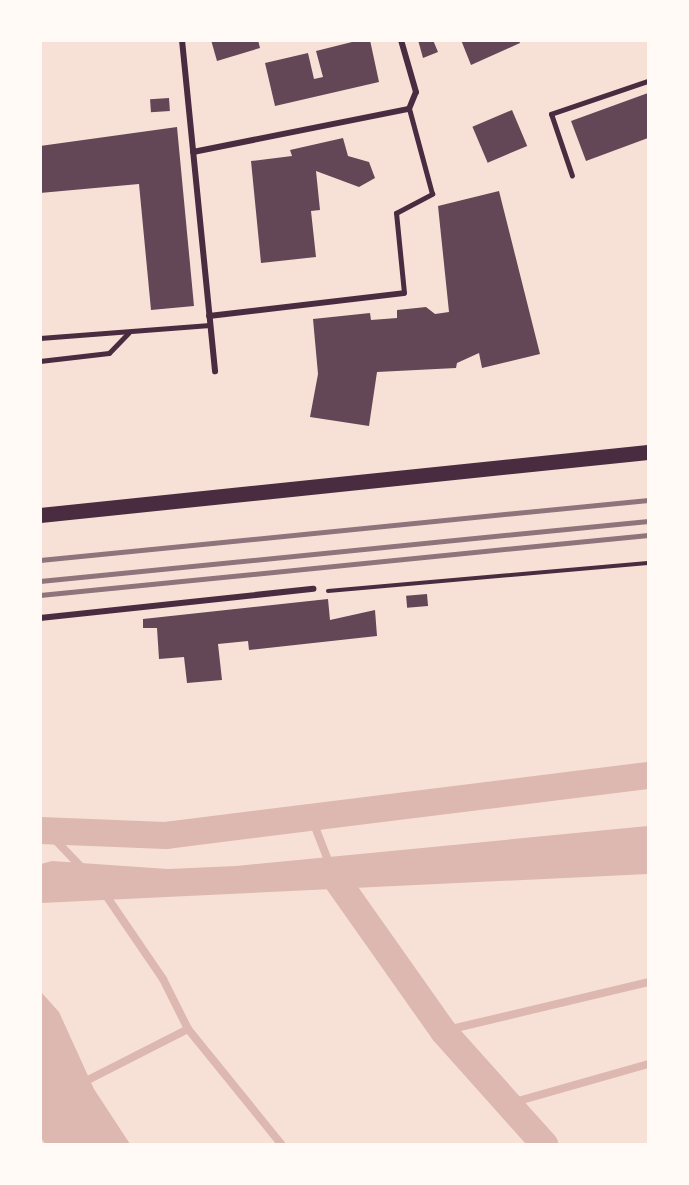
<!DOCTYPE html>
<html>
<head>
<meta charset="utf-8">
<style>
  body { margin:0 }
  #map { position:relative; width:689px; height:1185px; overflow:hidden; background:#f7e1d7; font-family:Literata,serif }
  div>[style] { position:absolute }
  .water>* { inset:0; background:#dcb8b0 }
  .stream>* { height:8px; margin:-4px; padding:0 4px; transform-origin:4px; border-radius:4px; background:#dcb8b0 }
  .canal>* { height:27px; margin:-13.5px; padding:0 13.5px; transform-origin:13.5px; border-radius:13.5px; background:#dcb8b0 }
  .building>* { inset:0; background:#644757; transform-origin:0 0 }
  .path>* { height:4px; margin:-2px; padding:0 2px; transform-origin:2px; border-radius:2px; background:#4a2c40 }
  .service>* { height:4.5px; margin:-2.25px; padding:0 2.25px; transform-origin:2.25px; border-radius:2.25px; background:#4a2c40 }
  .minor>* { height:6px; margin:-3px; padding:0 3px; transform-origin:3px; border-radius:3px; background:#4a2c40 }
  .primary>* { height:15px; margin:-7.5px; padding:0 7.5px; transform-origin:7.5px; border-radius:7.5px; background:#4a2c40 }
  .rail>* { height:4.5px; margin:-2.25px; padding:0 2.25px; transform-origin:2.25px; border-radius:2.25px; background:#8f747c }
  span { translate:-50% -50%; white-space:nowrap; text-align:center; line-height:1.15; -webkit-text-stroke:6px #fffaf5; paint-order:stroke }
  .frame { position:absolute; inset:0; border:42px solid #fffaf5; pointer-events:none }
</style>
</head>
<body>
<div id="map">
  <div class="water">
    <div style="clip-path:polygon(648px 826px,648px 874px,41px 903px,41px 864px,52px 861px,168px 869px,236px 866px)"></div>
    <div style="clip-path:polygon(41px 992px,59px 1012px,94px 1089px,130px 1144px,45px 1144px,41px 1138px)"></div>
  </div>
  <div class="stream">
    <div style="left:310px;top:814px;width:58px;rotate:68.7deg"></div>
    <div style="left:40px;top:824px;width:62px;rotate:46.3deg"></div>
    <div style="left:105px;top:894px;width:103px;rotate:55.7deg"></div>
    <div style="left:163px;top:979px;width:56px;rotate:63.4deg"></div>
    <div style="left:188px;top:1029px;width:148px;rotate:51deg"></div>
    <div style="left:443px;top:1031px;width:211px;rotate:-13.4deg"></div>
    <div style="left:82px;top:1083px;width:119px;rotate:-27deg"></div>
    <div style="left:508px;top:1104px;width:146px;rotate:-15.9deg"></div>
  </div>
  <div class="canal">
    <div style="left:40px;top:830px;width:125px;rotate:2.3deg"></div>
    <div style="left:165px;top:835px;width:487px;rotate:-7.1deg"></div>
    <div style="left:333px;top:875px;width:191px;rotate:54.8deg"></div>
    <div style="left:443px;top:1031px;width:152px;rotate:48.2deg"></div>
  </div>
  <div class="building">
    <div style="clip-path:polygon(211px 40px,258px 40px,260px 48px,217px 61px)"></div>
    <div style="clip-path:polygon(360px 40px,370px 40px,379px 82px,275px 106px,265px 63px,308px 53px,314px 79px,323px 77px,316px 51px)"></div>
    <div style="clip-path:polygon(418px 40px,433px 40px,438px 52px,423px 58px)"></div>
    <div style="clip-path:polygon(461px 40px,519px 40px,520px 43px,471px 65px)"></div>
    <div style="clip-path:polygon(648px 93px,648px 138px,586px 161px,571px 121px)"></div>
    <div style="left:169px;top:98px;width:13px;height:19px;rotate:86deg"></div>
    <div style="left:512px;top:110px;width:39px;height:43px;rotate:67deg"></div>
    <div style="clip-path:polygon(177px 127px,194px 306px,151px 310px,139px 184px,40px 193px,40px 146px)"></div>
    <div style="clip-path:polygon(343px 138px,348px 156px,369px 162px,375px 178px,359px 187px,316px 171px,320px 210px,311px 211px,316px 257px,261px 263px,251px 161px,292px 156px,290px 150px)"></div>
    <div style="clip-path:polygon(499px 191px,540px 354px,482px 368px,479px 353px,457px 363px,456px 368px,377px 372px,369px 426px,310px 417px,318px 374px,313px 319px,370px 313px,371px 320px,397px 318px,397px 310px,426px 307px,435px 314px,449px 312px,438px 206px)"></div>
    <div style="left:427px;top:594px;width:12px;height:21px;rotate:85deg"></div>
    <div style="clip-path:polygon(328px 599px,330px 620px,375px 610px,377px 636px,249px 650px,248px 641px,218px 644px,222px 680px,187px 683px,184px 657px,159px 659px,157px 628px,143px 628px,143px 619px)"></div>
  </div>
  <div class="path">
    <div style="left:328px;top:591px;width:321px;rotate:-5deg"></div>
  </div>
  <div class="service">
    <div style="left:572px;top:176px;width:65px;rotate:-108.7deg"></div>
    <div style="left:551px;top:114px;width:102px;rotate:-18.8deg"></div>
    <div style="left:404px;top:293px;width:80px;rotate:-95.7deg"></div>
    <div style="left:396px;top:213px;width:41px;rotate:-27.8deg"></div>
    <div style="left:432px;top:194px;width:88px;rotate:-105.1deg"></div>
    <div style="left:40px;top:338px;width:170px;rotate:-4.4deg"></div>
    <div style="left:40px;top:361px;width:69px;rotate:-6.6deg"></div>
    <div style="left:109px;top:353px;width:28px;rotate:-46deg"></div>
  </div>
  <div class="minor">
    <div style="left:182px;top:40px;width:333px;rotate:84.3deg"></div>
    <div style="left:193px;top:152px;width:220px;rotate:-11.3deg"></div>
    <div style="left:409px;top:109px;width:18px;rotate:-68deg"></div>
    <div style="left:416px;top:92px;width:54px;rotate:-106.1deg"></div>
    <div style="left:209px;top:316px;width:196px;rotate:-6.7deg"></div>
    <div style="left:40px;top:618px;width:275px;rotate:-6.1deg"></div>
  </div>
  <div class="primary">
    <div style="left:40px;top:515px;width:611px;rotate:-5.92deg"></div>
  </div>
  <div class="rail">
    <div style="left:40px;top:560px;width:611px;rotate:-5.64deg"></div>
    <div style="left:40px;top:581px;width:611px;rotate:-5.64deg"></div>
    <div style="left:40px;top:595px;width:611px;rotate:-5.64deg"></div>
  </div>
  <div class="frame"></div>
</div>
</body>
</html>
